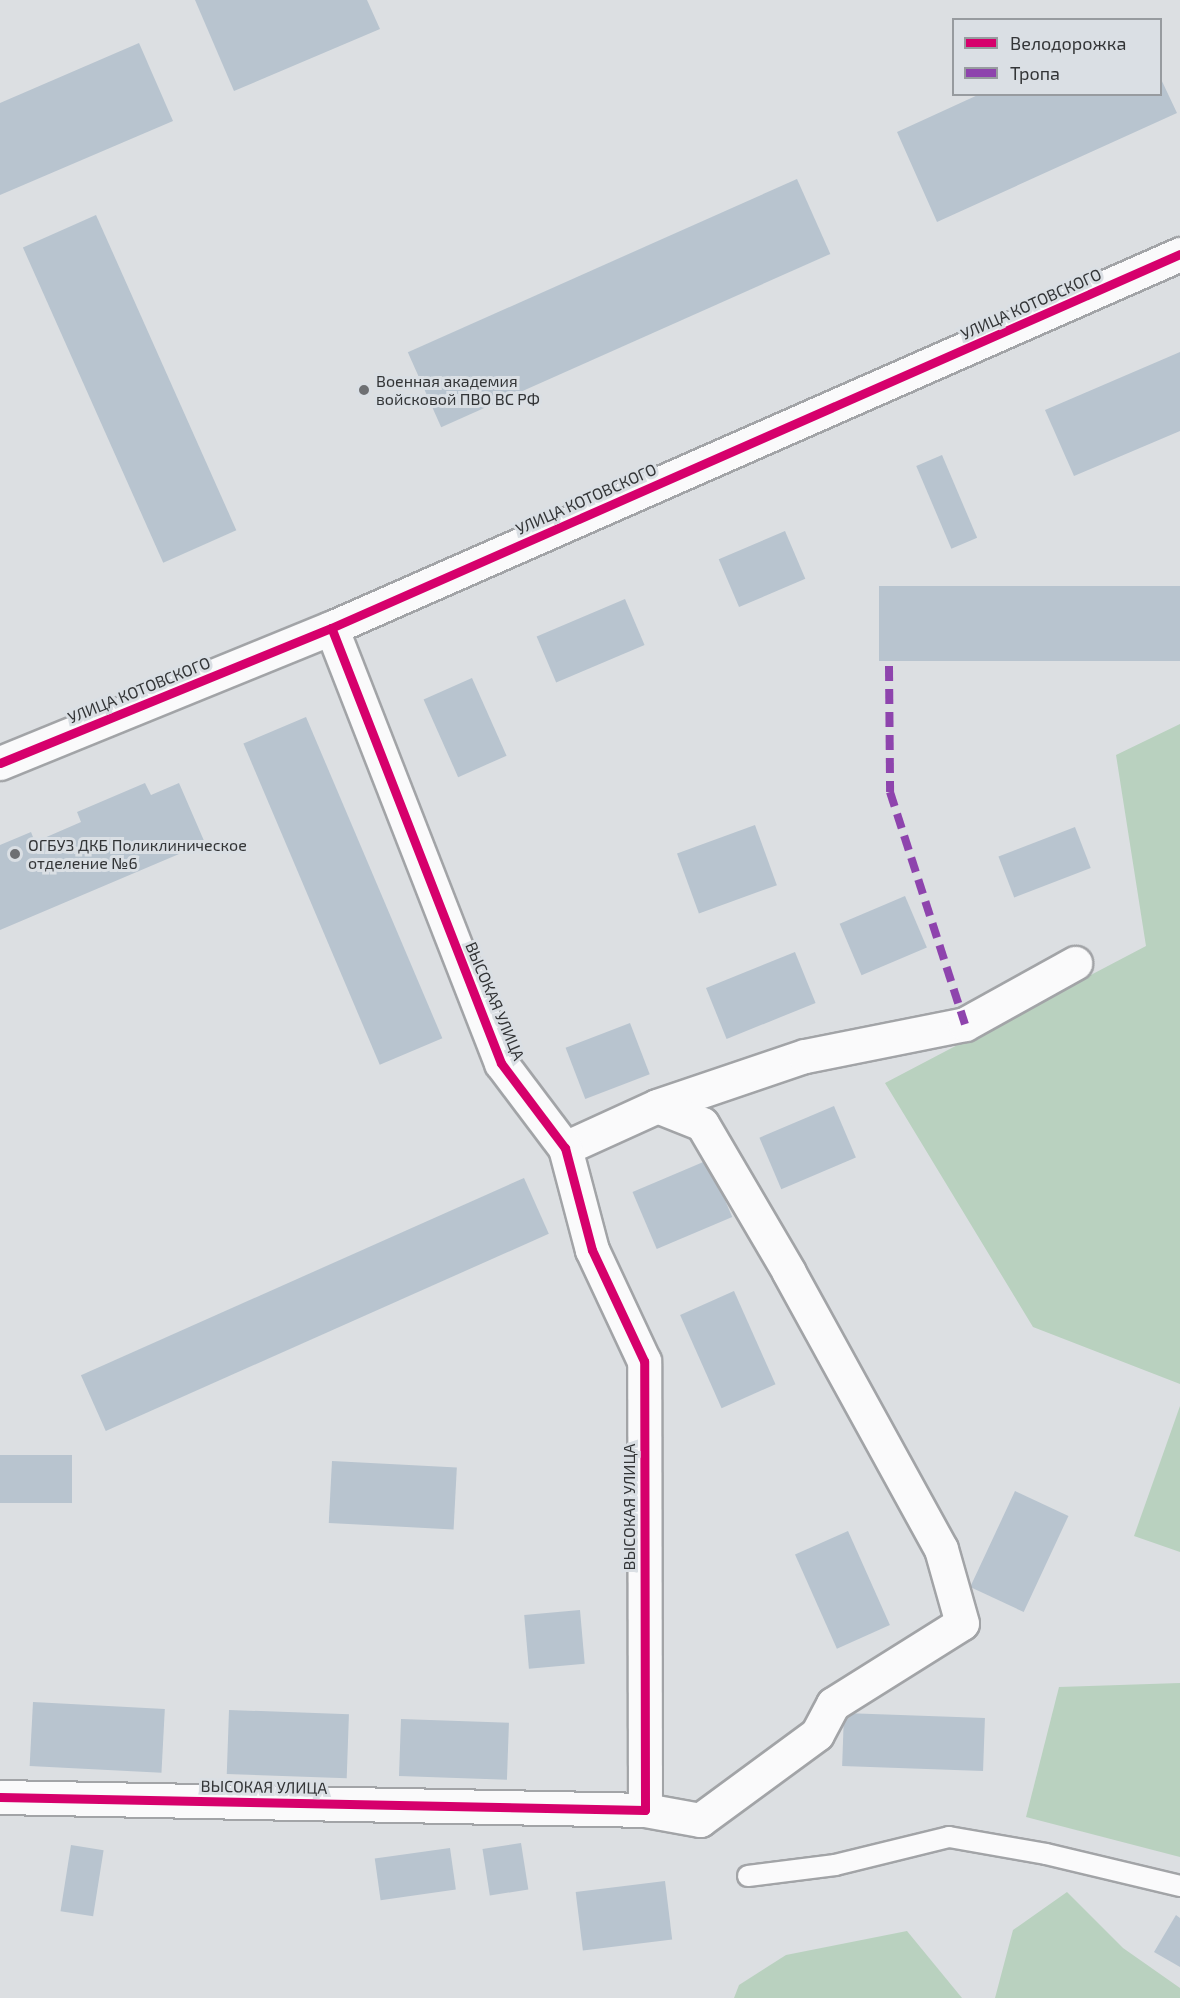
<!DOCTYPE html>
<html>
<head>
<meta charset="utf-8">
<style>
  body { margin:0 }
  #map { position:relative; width:1180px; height:1998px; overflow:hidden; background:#dcdfe2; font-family:"Exo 2",sans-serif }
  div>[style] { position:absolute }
  .green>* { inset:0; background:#b9d1bf }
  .building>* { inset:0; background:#b8c4cf; transform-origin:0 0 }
  .roads { filter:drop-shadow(2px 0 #a2a4a7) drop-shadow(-2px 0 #a2a4a7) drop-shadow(0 2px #a2a4a7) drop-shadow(0 -2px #a2a4a7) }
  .lane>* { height:20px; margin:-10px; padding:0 10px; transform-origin:10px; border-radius:10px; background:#fafafb }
  .street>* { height:33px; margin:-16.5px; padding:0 16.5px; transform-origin:16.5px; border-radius:16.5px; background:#fafafb }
  .quiet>* { height:8px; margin-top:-4px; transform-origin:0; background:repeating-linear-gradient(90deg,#8e44ad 0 15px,transparent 0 23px) }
  .cycleway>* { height:9px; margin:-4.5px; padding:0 4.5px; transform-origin:4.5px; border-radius:4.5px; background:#d6006c }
  .dots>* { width:16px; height:16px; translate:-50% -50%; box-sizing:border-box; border:3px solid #dadfe4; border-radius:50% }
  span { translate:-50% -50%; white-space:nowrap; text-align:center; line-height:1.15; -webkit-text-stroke:6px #dadfe4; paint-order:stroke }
  .street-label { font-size:16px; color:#333537 }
  .poi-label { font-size:16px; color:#333537 }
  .left { translate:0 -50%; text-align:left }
  .legend { position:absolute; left:952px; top:18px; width:210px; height:78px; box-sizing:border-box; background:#dadfe4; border:2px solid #979b9f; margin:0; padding:8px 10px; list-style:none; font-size:18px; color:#333537 }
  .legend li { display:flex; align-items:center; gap:12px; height:30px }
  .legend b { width:30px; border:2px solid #979b9f }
</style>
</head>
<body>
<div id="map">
  <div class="green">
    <div style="clip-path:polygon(1180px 724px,1180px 1384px,1033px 1327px,885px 1083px,1146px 946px,1116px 755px)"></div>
    <div style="clip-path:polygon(1180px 1406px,1180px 1552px,1134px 1536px)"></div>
    <div style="clip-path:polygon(1180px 1683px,1180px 1857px,1026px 1817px,1059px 1687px)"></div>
    <div style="clip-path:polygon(1067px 1892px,1123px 1948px,1180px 1988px,1180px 1998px,995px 1998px,1013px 1930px)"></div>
    <div style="clip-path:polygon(907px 1931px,962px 1998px,734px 1998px,739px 1985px,786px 1955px)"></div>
  </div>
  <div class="building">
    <div style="clip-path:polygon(195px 0,367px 0,380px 29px,234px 91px)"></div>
    <div style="clip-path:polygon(139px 43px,173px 121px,0 195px,0 103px)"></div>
    <div style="clip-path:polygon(1160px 77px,1177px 113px,937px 222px,897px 132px,980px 94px,1160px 94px)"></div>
    <div style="left:797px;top:179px;width:82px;height:426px;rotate:66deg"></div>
    <div style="left:96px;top:215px;width:345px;height:80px;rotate:66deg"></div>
    <div style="clip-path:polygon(1180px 352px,1180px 431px,1074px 476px,1045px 410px)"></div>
    <div style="left:942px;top:455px;width:90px;height:28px;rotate:67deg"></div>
    <div style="left:785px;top:531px;width:52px;height:72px;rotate:67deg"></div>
    <div style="left:1180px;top:586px;width:75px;height:301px;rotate:90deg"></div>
    <div style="left:625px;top:599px;width:50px;height:96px;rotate:67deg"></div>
    <div style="left:472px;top:678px;width:85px;height:53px;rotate:66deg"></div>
    <div style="left:306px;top:717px;width:349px;height:68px;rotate:67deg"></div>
    <div style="clip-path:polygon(145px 783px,151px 795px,179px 783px,205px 843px,0 930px,0 845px,31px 832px,35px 842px,81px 822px,77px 812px)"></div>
    <div style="left:755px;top:825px;width:64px;height:83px;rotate:70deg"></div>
    <div style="left:1075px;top:827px;width:44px;height:82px;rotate:69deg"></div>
    <div style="left:905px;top:896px;width:56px;height:71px;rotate:67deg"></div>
    <div style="left:795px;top:952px;width:55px;height:96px;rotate:68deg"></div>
    <div style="left:630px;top:1023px;width:55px;height:69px;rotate:69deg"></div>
    <div style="left:834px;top:1106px;width:56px;height:81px;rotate:67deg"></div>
    <div style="left:708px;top:1160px;width:62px;height:82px;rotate:67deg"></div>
    <div style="left:524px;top:1178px;width:61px;height:485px;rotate:66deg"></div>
    <div style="left:734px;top:1291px;width:102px;height:59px;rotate:66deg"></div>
    <div style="left:0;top:1455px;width:72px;height:48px"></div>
    <div style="left:332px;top:1461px;width:125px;height:62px;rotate:3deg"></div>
    <div style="left:1015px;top:1491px;width:59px;height:106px;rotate:25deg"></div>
    <div style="left:848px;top:1531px;width:103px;height:58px;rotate:66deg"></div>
    <div style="left:580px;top:1610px;width:54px;height:56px;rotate:85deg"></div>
    <div style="left:33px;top:1702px;width:132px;height:64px;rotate:3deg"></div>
    <div style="left:229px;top:1710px;width:120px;height:64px;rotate:2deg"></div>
    <div style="left:844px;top:1713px;width:141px;height:53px;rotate:2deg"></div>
    <div style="left:401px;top:1719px;width:108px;height:57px;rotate:2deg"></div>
    <div style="left:521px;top:1843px;width:47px;height:39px;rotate:81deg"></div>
    <div style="left:71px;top:1845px;width:33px;height:67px;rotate:9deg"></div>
    <div style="left:450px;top:1848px;width:42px;height:76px;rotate:82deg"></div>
    <div style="left:665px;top:1881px;width:59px;height:90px;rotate:83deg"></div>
    <div style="clip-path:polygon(1176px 1915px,1180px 1918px,1180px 1967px,1154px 1952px)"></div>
  </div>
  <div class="roads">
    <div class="lane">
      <div style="left:748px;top:1876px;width:88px;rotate:-7.2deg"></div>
      <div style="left:835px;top:1865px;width:117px;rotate:-13.8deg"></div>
      <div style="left:949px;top:1837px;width:98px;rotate:9.9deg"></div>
      <div style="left:1046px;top:1854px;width:138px;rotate:13.4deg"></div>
    </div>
    <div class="street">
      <div style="left:0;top:763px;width:357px;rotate:-22.2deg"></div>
      <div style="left:331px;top:628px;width:928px;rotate:-23.77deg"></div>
      <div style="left:565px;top:1148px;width:101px;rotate:-24.5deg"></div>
      <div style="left:657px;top:1106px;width:156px;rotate:-18.7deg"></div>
      <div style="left:805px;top:1056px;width:163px;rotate:-11.3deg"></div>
      <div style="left:965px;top:1024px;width:126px;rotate:-29deg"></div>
      <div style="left:0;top:1797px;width:645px;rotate:1.15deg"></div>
      <div style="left:645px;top:1810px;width:449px;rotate:-90.1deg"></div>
      <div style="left:644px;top:1361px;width:123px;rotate:-115.1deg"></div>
      <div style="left:592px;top:1250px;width:106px;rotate:-104.8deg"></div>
      <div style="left:565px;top:1148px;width:106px;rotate:-127deg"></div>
      <div style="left:501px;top:1063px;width:467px;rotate:-111.3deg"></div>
      <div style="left:645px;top:1810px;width:56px;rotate:10.3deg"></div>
      <div style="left:700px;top:1820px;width:145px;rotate:-36.3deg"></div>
      <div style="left:817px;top:1734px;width:34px;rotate:-62deg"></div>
      <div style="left:833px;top:1704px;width:152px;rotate:-32.1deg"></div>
      <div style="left:962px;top:1623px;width:77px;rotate:-105.8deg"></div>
      <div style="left:941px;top:1549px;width:316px;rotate:-118.8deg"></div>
      <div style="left:789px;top:1272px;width:172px;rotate:-120.4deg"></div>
      <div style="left:702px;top:1124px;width:48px;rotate:-158.2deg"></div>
    </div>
  </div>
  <div class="quiet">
    <div style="left:889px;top:666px;width:126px;rotate:89.5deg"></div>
    <div style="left:890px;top:792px;width:244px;rotate:72.1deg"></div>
  </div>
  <div class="cycleway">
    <div style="left:0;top:763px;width:357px;rotate:-22.2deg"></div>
    <div style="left:331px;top:628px;width:928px;rotate:-23.77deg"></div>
    <div style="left:0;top:1797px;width:645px;rotate:1.15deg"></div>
    <div style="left:645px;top:1810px;width:449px;rotate:-90.1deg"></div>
    <div style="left:644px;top:1361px;width:123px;rotate:-115.1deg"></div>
    <div style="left:592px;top:1250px;width:106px;rotate:-104.8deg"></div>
    <div style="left:565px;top:1148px;width:106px;rotate:-127deg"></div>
    <div style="left:501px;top:1063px;width:467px;rotate:-111.3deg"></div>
  </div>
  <div class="dots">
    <div style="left:364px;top:390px;background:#6e7073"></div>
    <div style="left:15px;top:854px;background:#6e7073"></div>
  </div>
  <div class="street-label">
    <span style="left:1031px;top:304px;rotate:-24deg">УЛИЦА КОТОВСКОГО</span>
    <span style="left:586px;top:499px;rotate:-24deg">УЛИЦА КОТОВСКОГО</span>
    <span style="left:139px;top:690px;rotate:-22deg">УЛИЦА КОТОВСКОГО</span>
    <span style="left:495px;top:1001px;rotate:67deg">ВЫСОКАЯ УЛИЦА</span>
    <span style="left:629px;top:1507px;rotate:-90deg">ВЫСОКАЯ УЛИЦА</span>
    <span style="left:264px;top:1787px;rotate:1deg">ВЫСОКАЯ УЛИЦА</span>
  </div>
  <div class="poi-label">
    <span class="left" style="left:376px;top:390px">Военная академия<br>войсковой ПВО ВС РФ</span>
    <span class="left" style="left:28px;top:854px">ОГБУЗ ДКБ Поликлиническое<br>отделение №6</span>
  </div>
  <ul class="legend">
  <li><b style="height:8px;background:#d6006c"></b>Велодорожка</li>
  <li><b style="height:8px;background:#8e44ad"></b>Тропа</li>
  </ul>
</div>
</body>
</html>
